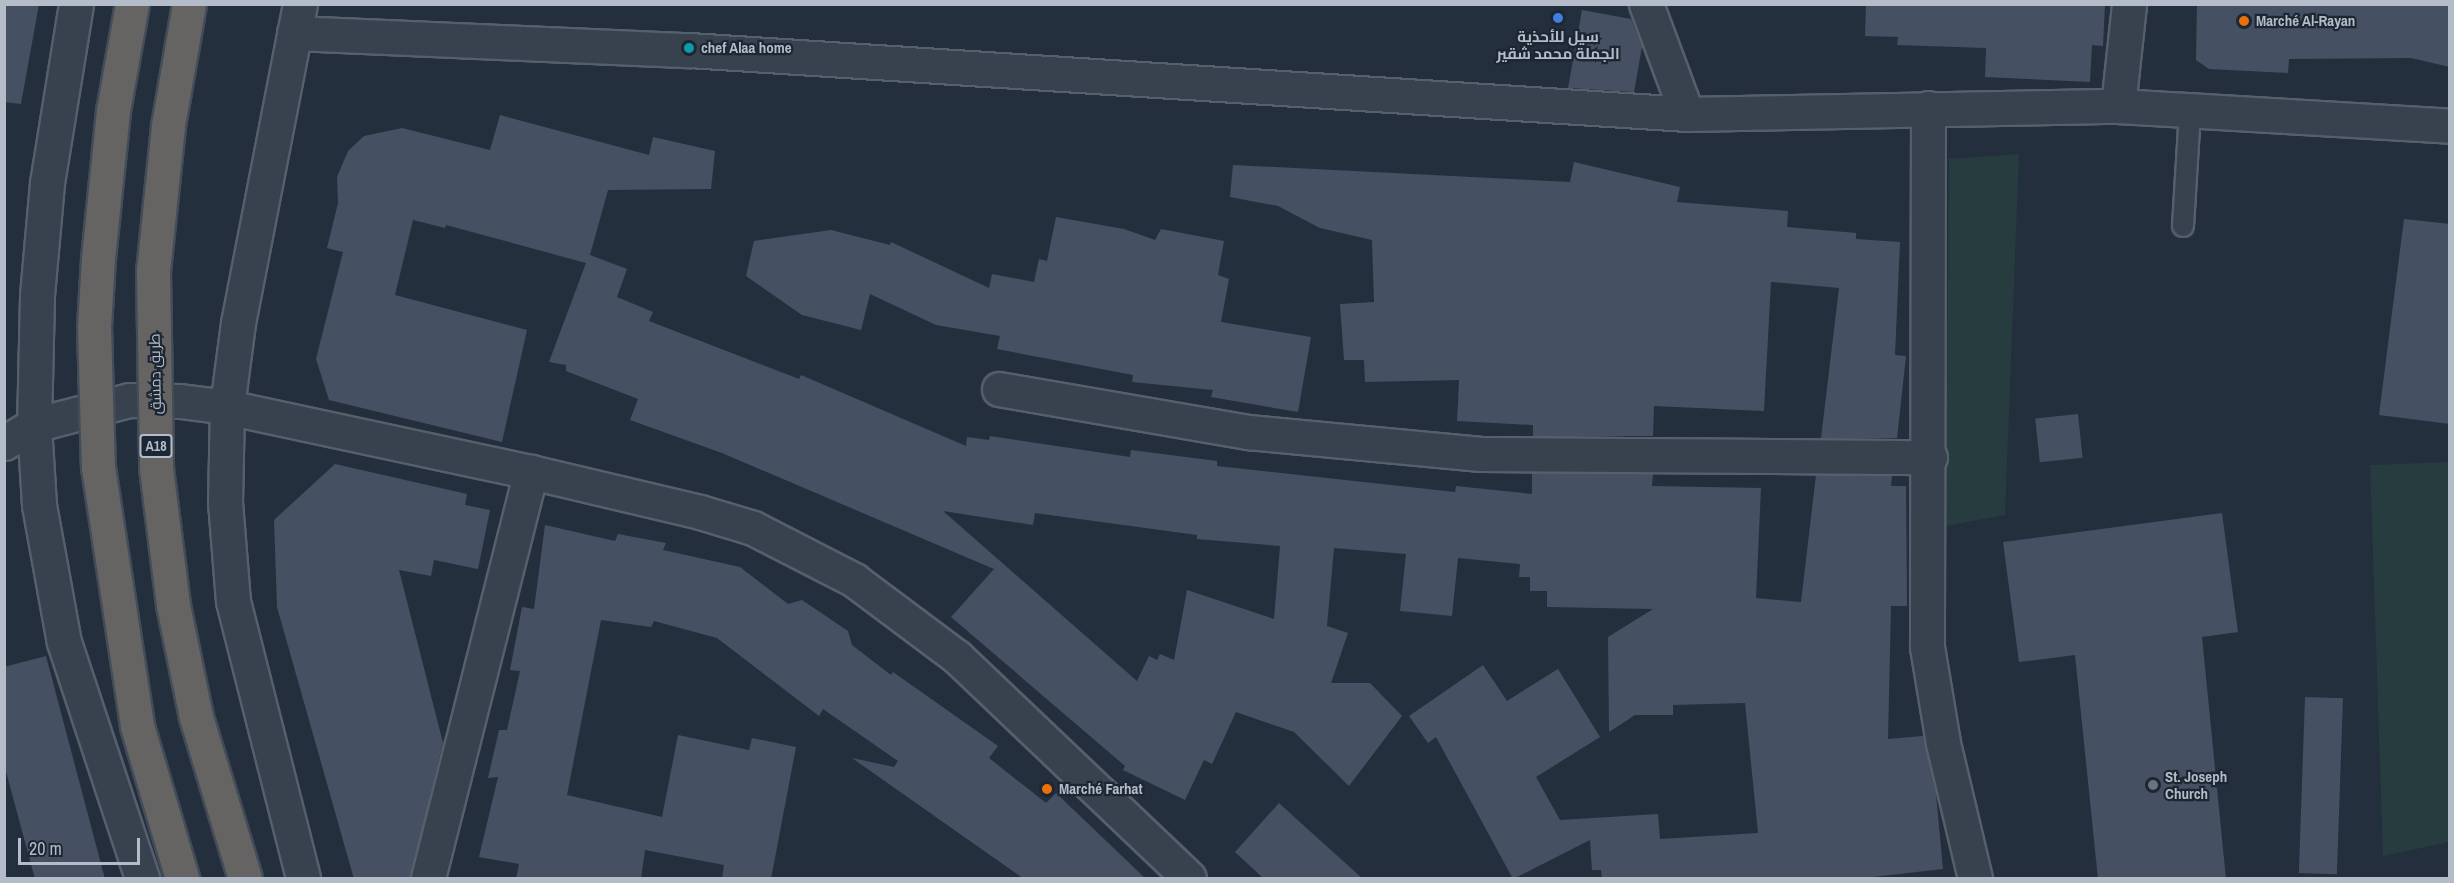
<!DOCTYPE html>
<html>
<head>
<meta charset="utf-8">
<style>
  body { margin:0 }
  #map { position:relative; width:2454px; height:883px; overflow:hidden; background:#242f3e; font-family:"Archivo Narrow",Cairo,sans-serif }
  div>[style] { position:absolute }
  .green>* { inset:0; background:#263c3f }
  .building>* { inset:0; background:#455162; transform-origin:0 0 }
  .roads { filter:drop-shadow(2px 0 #565f6c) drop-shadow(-2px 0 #565f6c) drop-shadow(0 2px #565f6c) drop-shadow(0 -2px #565f6c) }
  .service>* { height:20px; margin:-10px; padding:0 10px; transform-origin:10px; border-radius:10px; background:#38414e }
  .minor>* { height:33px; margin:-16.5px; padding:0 16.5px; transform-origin:16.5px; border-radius:16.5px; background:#38414e }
  .tertiary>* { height:33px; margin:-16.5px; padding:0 16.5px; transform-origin:16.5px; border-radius:16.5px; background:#38414e }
  .bridges { filter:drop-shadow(2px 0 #434c59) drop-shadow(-2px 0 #434c59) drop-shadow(0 2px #434c59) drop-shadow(0 -2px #434c59) }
  .trunk-bridge>* { height:33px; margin:-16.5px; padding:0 16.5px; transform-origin:16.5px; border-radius:16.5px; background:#656462 }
  .dots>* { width:16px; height:16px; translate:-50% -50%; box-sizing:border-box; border:3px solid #1d2633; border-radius:50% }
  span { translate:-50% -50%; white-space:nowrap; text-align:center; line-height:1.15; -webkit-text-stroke:4.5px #1d2633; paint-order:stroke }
  .shield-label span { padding:2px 4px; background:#1d2633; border:2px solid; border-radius:4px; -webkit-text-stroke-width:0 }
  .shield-label { font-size:14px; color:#b4bcc9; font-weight:700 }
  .poi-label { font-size:15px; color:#b4bcc9; font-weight:700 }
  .left { translate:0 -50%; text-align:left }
  .street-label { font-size:15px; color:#b4bcc9 }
  .frame { position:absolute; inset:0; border:6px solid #b4bcc9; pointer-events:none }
  .scale { position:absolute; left:18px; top:838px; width:122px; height:27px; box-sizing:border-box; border:3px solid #b4bcc9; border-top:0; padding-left:8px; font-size:18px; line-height:21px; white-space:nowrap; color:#b4bcc9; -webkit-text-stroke:4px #1d2633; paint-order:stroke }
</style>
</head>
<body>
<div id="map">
  <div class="green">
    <div style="clip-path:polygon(2019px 154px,2005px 515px,1946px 526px,1949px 159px)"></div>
    <div style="clip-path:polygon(2450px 462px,2449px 842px,2383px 856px,2370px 465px)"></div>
  </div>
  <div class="building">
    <div style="clip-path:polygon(4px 4px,39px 4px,21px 104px,4px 102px)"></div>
    <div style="clip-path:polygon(1866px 4px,2105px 4px,2103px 46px,2092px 45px,2090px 82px,1985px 77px,1986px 48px,1897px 45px,1898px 37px,1865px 36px)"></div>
    <div style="clip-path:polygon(2197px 4px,2450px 4px,2450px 67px,2411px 58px,2289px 59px,2288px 73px,2209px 69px,2196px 60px)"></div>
    <div style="clip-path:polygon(1582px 10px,1631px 19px,1642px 47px,1634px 92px,1568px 88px)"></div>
    <div style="clip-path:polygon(evenodd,500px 115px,649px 155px,653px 137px,715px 151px,711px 189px,608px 190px,590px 255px,627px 269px,617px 297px,653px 312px,649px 321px,799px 379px,801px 375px,966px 446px,967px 437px,989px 440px,990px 436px,1130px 457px,1131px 450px,1217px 461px,1217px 466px,1455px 492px,1456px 486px,1532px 494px,1532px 473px,1653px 474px,1652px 486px,1761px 488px,1756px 598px,1801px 602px,1816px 475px,1892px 476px,1891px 486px,1906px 486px,1907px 606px,1891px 606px,1888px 739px,1923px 736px,1936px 794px,1943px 869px,1855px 879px,1602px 879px,1601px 870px,1592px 870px,1590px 840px,1513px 879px,1436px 737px,1428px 743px,1409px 716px,1483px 665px,1507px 701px,1558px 669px,1600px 737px,1536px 777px,1560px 820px,1658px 814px,1660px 839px,1758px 833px,1745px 703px,1673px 705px,1673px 715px,1635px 715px,1609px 732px,1608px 637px,1653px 609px,1547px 607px,1547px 591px,1530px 591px,1530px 577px,1519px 577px,1520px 564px,1458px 558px,1452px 616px,1400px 611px,1406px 554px,1334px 548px,1327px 626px,1348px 633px,1331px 683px,1370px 683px,1402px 716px,1349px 786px,1294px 732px,1236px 712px,1212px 764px,1204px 760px,1185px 800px,1123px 770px,1125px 766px,951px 617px,994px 569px,722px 453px,630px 420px,638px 399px,566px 371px,566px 365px,549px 362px,586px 263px,446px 225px,445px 228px,413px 220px,395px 295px,527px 330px,502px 442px,329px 400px,316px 359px,343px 252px,327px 248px,338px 203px,337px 177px,348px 151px,364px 136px,402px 128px,490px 150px,500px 115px,943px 511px,1033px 525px,1035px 513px,1197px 535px,1197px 539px,1280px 546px,1274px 619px,1187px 590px,1174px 660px,1160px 654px,1157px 660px,1149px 656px,1137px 681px,943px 511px)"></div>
    <div style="clip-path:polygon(1574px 162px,1680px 187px,1677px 202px,1788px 211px,1787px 227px,1856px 233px,1856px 239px,1900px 242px,1895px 355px,1906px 356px,1897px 438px,1821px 438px,1839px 288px,1771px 282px,1764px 411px,1654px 406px,1653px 436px,1533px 436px,1533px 425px,1457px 421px,1459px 380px,1365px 382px,1364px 360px,1344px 360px,1340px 304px,1374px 302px,1372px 240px,1320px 228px,1278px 206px,1230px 197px,1233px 165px,1570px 182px)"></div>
    <div style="clip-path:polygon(1056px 217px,1124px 229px,1155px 240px,1161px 229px,1224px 241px,1218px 275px,1229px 279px,1221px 322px,1311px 337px,1298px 412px,1211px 397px,1213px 390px,1132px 382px,1133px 375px,997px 349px,1000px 336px,936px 325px,870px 294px,861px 330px,802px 315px,746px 276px,754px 241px,831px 230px,890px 245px,891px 242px,989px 288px,992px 274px,1034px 282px,1039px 259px,1047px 261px)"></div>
    <div style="clip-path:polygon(2404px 219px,2450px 224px,2450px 424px,2379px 415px)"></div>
    <div style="left:2078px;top:414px;width:44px;height:43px;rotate:84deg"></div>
    <div style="clip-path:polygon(335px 464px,467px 494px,465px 505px,490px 510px,478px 569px,434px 560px,431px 576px,399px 570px,443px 743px,410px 879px,354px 879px,277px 607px,274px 520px)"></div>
    <div style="clip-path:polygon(2222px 513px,2238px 632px,2202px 637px,2226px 879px,2098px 879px,2075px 655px,2019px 662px,2003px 542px)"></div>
    <div style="clip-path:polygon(545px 525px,615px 541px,618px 534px,666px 543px,663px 550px,740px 567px,788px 604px,802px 600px,848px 631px,852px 645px,891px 675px,893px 672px,998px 746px,989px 758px,1046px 803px,1056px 793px,1146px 879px,1024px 879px,852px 758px,894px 767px,898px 761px,823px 709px,819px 716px,717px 638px,654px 621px,651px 627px,601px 620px,567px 795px,662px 817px,678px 735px,749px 750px,752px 738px,796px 747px,771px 879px,722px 879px,724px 865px,645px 850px,641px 879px,516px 879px,519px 864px,479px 857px,498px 777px,488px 778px,499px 730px,507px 730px,520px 671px,510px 670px,522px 607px,534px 609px)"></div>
    <div style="clip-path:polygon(46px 656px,105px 879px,35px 879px,4px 764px,4px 667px)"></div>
    <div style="left:2305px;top:697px;width:38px;height:176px;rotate:2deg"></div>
    <div style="clip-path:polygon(1279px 803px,1302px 824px,1363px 879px,1264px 879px,1235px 852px)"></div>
  </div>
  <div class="roads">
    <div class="service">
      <div style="left:2183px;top:226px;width:116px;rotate:-86.5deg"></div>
    </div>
    <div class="minor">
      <div style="left:1646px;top:4px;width:117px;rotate:69.6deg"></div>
      <div style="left:294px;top:33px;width:395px;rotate:2.5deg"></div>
      <div style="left:689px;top:50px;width:1000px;rotate:3.67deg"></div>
      <div style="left:1687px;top:114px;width:431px;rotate:-1.1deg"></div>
      <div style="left:2118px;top:106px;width:333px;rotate:3.4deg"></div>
      <div style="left:2118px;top:106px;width:103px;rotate:-83.8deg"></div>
      <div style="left:1928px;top:108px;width:539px;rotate:90.11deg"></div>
      <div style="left:1927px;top:647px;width:97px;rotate:80.5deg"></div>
      <div style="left:1943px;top:743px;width:139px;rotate:76.7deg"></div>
      <div style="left:999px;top:389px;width:253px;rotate:9.8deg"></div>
      <div style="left:1248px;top:432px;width:234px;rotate:5.4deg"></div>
      <div style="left:1481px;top:454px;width:449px;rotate:0.4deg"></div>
      <div style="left:4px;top:443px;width:35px;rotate:-31deg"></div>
      <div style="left:34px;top:425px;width:98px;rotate:-14.7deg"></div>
      <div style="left:129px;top:400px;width:51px;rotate:1.1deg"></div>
      <div style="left:180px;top:401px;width:47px;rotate:7.3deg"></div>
      <div style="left:227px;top:407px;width:311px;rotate:12.1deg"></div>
      <div style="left:531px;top:472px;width:174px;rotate:13.3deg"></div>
      <div style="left:700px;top:512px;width:55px;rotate:16.8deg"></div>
      <div style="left:753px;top:528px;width:114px;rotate:27.2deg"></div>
      <div style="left:854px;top:580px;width:129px;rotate:36.8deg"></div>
      <div style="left:957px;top:657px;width:320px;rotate:43.6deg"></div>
      <div style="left:428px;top:878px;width:419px;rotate:-75.8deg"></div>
    </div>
    <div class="tertiary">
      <div style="left:76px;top:4px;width:181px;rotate:99.2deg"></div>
      <div style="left:47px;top:183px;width:113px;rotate:95.1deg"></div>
      <div style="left:37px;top:296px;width:129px;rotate:91.3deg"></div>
      <div style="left:34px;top:425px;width:80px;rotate:86.4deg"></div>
      <div style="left:39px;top:505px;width:139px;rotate:79.7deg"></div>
      <div style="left:64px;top:642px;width:249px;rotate:71.7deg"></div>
      <div style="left:300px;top:4px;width:325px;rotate:101deg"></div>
      <div style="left:238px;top:323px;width:85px;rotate:97.5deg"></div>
      <div style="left:227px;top:407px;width:95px;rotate:91.2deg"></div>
      <div style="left:225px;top:502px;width:99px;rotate:85.4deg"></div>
      <div style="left:233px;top:601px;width:286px;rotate:75.8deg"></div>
    </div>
  </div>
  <div class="bridges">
    <div class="trunk-bridge">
      <div style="left:132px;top:4px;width:109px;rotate:100.1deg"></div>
      <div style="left:113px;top:111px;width:149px;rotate:95.8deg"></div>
      <div style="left:98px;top:259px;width:68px;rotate:93.4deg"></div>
      <div style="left:94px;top:327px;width:140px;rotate:88.4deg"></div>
      <div style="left:98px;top:467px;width:262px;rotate:81.4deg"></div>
      <div style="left:137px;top:726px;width:159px;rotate:73.5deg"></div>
      <div style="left:189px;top:4px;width:124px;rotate:99.8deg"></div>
      <div style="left:168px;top:126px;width:145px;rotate:95.9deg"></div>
      <div style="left:153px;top:270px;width:198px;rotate:89.1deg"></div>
      <div style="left:156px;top:468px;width:138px;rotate:82.9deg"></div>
      <div style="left:173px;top:605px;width:114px;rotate:78.4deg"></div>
      <div style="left:196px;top:717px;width:168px;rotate:73.1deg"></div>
    </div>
  </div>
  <div class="dots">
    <div style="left:1558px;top:18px;background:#3f7fe0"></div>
    <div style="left:2244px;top:21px;background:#e8710a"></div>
    <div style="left:689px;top:48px;background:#0f9aa8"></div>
    <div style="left:2153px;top:785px;background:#6b7280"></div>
    <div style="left:1047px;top:789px;background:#e8710a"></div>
  </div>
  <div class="shield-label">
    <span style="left:156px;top:446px">A18</span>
  </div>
  <div class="poi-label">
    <span class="left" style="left:2256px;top:21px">Marché Al-Rayan</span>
    <span style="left:1558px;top:45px">سيل للأحذية<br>الجملة محمد شقير</span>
    <span class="left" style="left:701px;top:48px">chef Alaa home</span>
    <span class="left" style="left:2165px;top:785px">St. Joseph<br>Church</span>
    <span class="left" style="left:1059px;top:789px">Marché Farhat</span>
  </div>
  <div class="street-label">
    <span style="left:155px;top:374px;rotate:-91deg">طريق دمشق</span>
  </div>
  <div class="frame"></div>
  <div class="scale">20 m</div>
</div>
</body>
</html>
